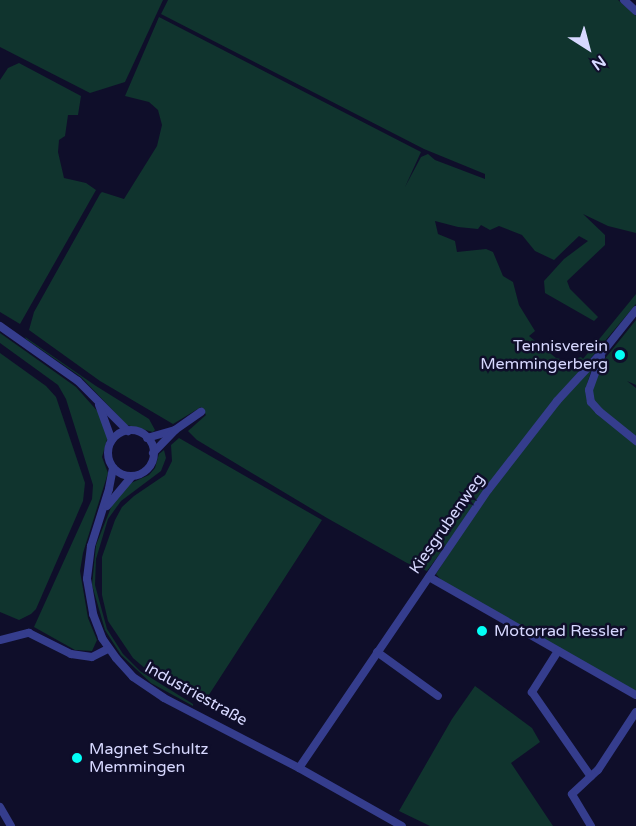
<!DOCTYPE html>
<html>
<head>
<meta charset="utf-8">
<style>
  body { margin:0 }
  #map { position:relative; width:636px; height:826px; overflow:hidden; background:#0f0e2a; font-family:"Varela Round",sans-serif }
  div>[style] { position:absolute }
  .green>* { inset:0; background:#10342e }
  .minor>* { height:8px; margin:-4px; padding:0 4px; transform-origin:4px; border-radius:4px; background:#353d8d }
  .minor>.ring { margin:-4px; padding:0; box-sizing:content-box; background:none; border:8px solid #353d8d; border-radius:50% }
  .dots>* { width:16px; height:16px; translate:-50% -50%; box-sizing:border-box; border:3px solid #0f0e2a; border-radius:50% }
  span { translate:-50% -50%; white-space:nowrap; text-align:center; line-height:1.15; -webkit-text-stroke:5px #0f0e2a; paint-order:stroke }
  .poi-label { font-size:16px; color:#d7d8ff }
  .right { translate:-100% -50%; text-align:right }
  .left { translate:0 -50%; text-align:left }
  .street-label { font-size:16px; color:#d7d8ff }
  .north { position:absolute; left:558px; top:18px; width:60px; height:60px; -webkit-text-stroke:4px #0f0e2a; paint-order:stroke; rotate:144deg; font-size:16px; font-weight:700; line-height:24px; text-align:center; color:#d7d8ff }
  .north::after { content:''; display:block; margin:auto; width:21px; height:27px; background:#d7d8ff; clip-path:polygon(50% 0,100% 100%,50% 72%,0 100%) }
</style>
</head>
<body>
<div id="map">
  <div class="green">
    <div style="clip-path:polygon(0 0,163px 0,125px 82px,90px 93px,0 47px)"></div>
    <div style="clip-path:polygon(168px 0,618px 0,636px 16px,636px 233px,608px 226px,583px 214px,605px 235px,605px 245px,567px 281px,570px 289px,598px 317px,594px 321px,545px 293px,544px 281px,564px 259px,588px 241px,579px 236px,554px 260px,535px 251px,522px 235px,499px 226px,490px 230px,481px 225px,478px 229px,458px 227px,435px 221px,438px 234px,455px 241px,457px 252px,486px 249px,493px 252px,503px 276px,513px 282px,519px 305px,535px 331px,529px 336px,556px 358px,569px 361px,581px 357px,583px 359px,636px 294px,636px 304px,537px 422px,427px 571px,407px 563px,327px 518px,197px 440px,188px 431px,206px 415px,201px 407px,173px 424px,100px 381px,29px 330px,34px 312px,100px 194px,102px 192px,124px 199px,157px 146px,162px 125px,158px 110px,149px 102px,125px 96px,159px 17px,421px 152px,405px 187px,421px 157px,428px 154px,435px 160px,485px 179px,485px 174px,424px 149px,161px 14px)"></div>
    <div style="clip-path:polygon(19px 63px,81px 96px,78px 115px,68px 115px,65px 136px,59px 140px,58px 152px,64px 178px,86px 183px,96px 190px,20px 324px,0 312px,0 80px,8px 68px)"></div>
    <div style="clip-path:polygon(636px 320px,636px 385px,627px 381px,636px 388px,636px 438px,598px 407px,593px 399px,592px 383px,603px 361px)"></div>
    <div style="clip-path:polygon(0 333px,76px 387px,100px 414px,108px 436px,102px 457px,108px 473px,83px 553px,80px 571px,88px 618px,97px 640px,92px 651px,75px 650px,34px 627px,92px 499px,93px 485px,66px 399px,58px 385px,0 343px)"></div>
    <div style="clip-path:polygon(25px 337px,96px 386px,149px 419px,155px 430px,153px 432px,127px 425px,81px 377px,26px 339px)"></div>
    <div style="clip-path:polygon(0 353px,46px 386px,56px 397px,85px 483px,83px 501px,36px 609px,31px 614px,19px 620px,0 612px)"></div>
    <div style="clip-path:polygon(592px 368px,587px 384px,587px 398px,636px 444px,636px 692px,442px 581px,436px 574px,482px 502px,559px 402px)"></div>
    <div style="clip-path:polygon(179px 438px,322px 520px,203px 704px,154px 676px,133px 658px,108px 621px,102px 595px,102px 557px,115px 520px,122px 507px,134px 496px,165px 475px,172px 461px,171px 445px)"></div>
    <div style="clip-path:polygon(164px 450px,166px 458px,161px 471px,121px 501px,108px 519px,96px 559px,95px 585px,107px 629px,123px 654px,140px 671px,193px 704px,193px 706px,151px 683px,121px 655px,105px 630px,92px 585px,96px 545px,112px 505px,131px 483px,149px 475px,155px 468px,159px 454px)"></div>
    <div style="clip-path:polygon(475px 686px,532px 728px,540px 742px,511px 763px,553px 826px,430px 826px,399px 811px,452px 719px)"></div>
  </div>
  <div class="minor">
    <div style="left:624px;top:0;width:16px;rotate:43deg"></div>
    <div style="left:0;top:326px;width:95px;rotate:35.2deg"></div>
    <div style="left:78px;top:381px;width:71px;rotate:45deg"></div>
    <div style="left:601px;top:357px;width:35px;rotate:110deg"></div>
    <div style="left:589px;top:390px;width:12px;rotate:81deg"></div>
    <div style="left:591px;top:402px;width:12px;rotate:48deg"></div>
    <div style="left:599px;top:411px;width:48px;rotate:39deg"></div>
    <div style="left:99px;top:405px;width:37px;rotate:70deg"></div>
    <div class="ring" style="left:108px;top:430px;width:38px;height:38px"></div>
    <div style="left:147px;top:438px;width:29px;rotate:-16deg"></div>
    <div style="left:153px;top:453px;width:32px;rotate:-46deg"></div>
    <div style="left:175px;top:430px;width:32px;rotate:-35deg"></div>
    <div style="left:113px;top:468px;width:21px;rotate:101deg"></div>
    <div style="left:109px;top:489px;width:60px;rotate:107.5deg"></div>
    <div style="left:91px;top:546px;width:33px;rotate:97deg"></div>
    <div style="left:87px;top:579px;width:36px;rotate:80deg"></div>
    <div style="left:93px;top:614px;width:26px;rotate:69deg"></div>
    <div style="left:102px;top:638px;width:24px;rotate:55deg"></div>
    <div style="left:116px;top:658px;width:25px;rotate:48deg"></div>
    <div style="left:133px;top:677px;width:37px;rotate:34deg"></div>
    <div style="left:164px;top:698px;width:152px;rotate:27.4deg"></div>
    <div style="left:299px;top:768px;width:118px;rotate:29.4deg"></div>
    <div style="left:107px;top:506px;width:39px;rotate:-50deg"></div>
    <div style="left:429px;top:577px;width:238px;rotate:29.7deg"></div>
    <div style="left:0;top:640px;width:30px;rotate:-14deg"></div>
    <div style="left:29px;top:633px;width:47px;rotate:26.6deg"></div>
    <div style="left:71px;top:654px;width:21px;rotate:8deg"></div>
    <div style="left:92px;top:657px;width:18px;rotate:-27deg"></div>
    <div style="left:558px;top:651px;width:49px;rotate:122.4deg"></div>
    <div style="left:532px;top:692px;width:103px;rotate:55.2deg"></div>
    <div style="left:377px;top:652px;width:75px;rotate:35.8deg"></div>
    <div style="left:299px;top:768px;width:336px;rotate:-55.8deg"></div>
    <div style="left:488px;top:490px;width:113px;rotate:-52.2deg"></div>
    <div style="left:557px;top:401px;width:71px;rotate:-47.3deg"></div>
    <div style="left:605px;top:349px;width:50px;rotate:-51.5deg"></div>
    <div style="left:0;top:807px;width:22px;rotate:60deg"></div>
    <div style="left:591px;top:826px;width:37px;rotate:-121deg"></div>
    <div style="left:572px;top:794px;width:35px;rotate:-43deg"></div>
    <div style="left:598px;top:770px;width:69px;rotate:-56.8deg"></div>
  </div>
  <div class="dots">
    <div style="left:620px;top:355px;background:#03fff7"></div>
    <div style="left:482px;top:631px;background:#03fff7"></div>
    <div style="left:77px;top:758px;background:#03fff7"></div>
  </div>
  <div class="poi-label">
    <span class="right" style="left:608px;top:355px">Tennisverein<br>Memmingerberg</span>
    <span class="left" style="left:494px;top:631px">Motorrad Ressler</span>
    <span class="left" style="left:89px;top:758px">Magnet Schultz<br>Memmingen</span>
  </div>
  <div class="street-label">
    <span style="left:447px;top:524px;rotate:-55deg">Kiesgrubenweg</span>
    <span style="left:196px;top:694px;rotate:29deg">Industriestraße</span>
  </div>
  <div class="north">N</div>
</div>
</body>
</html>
